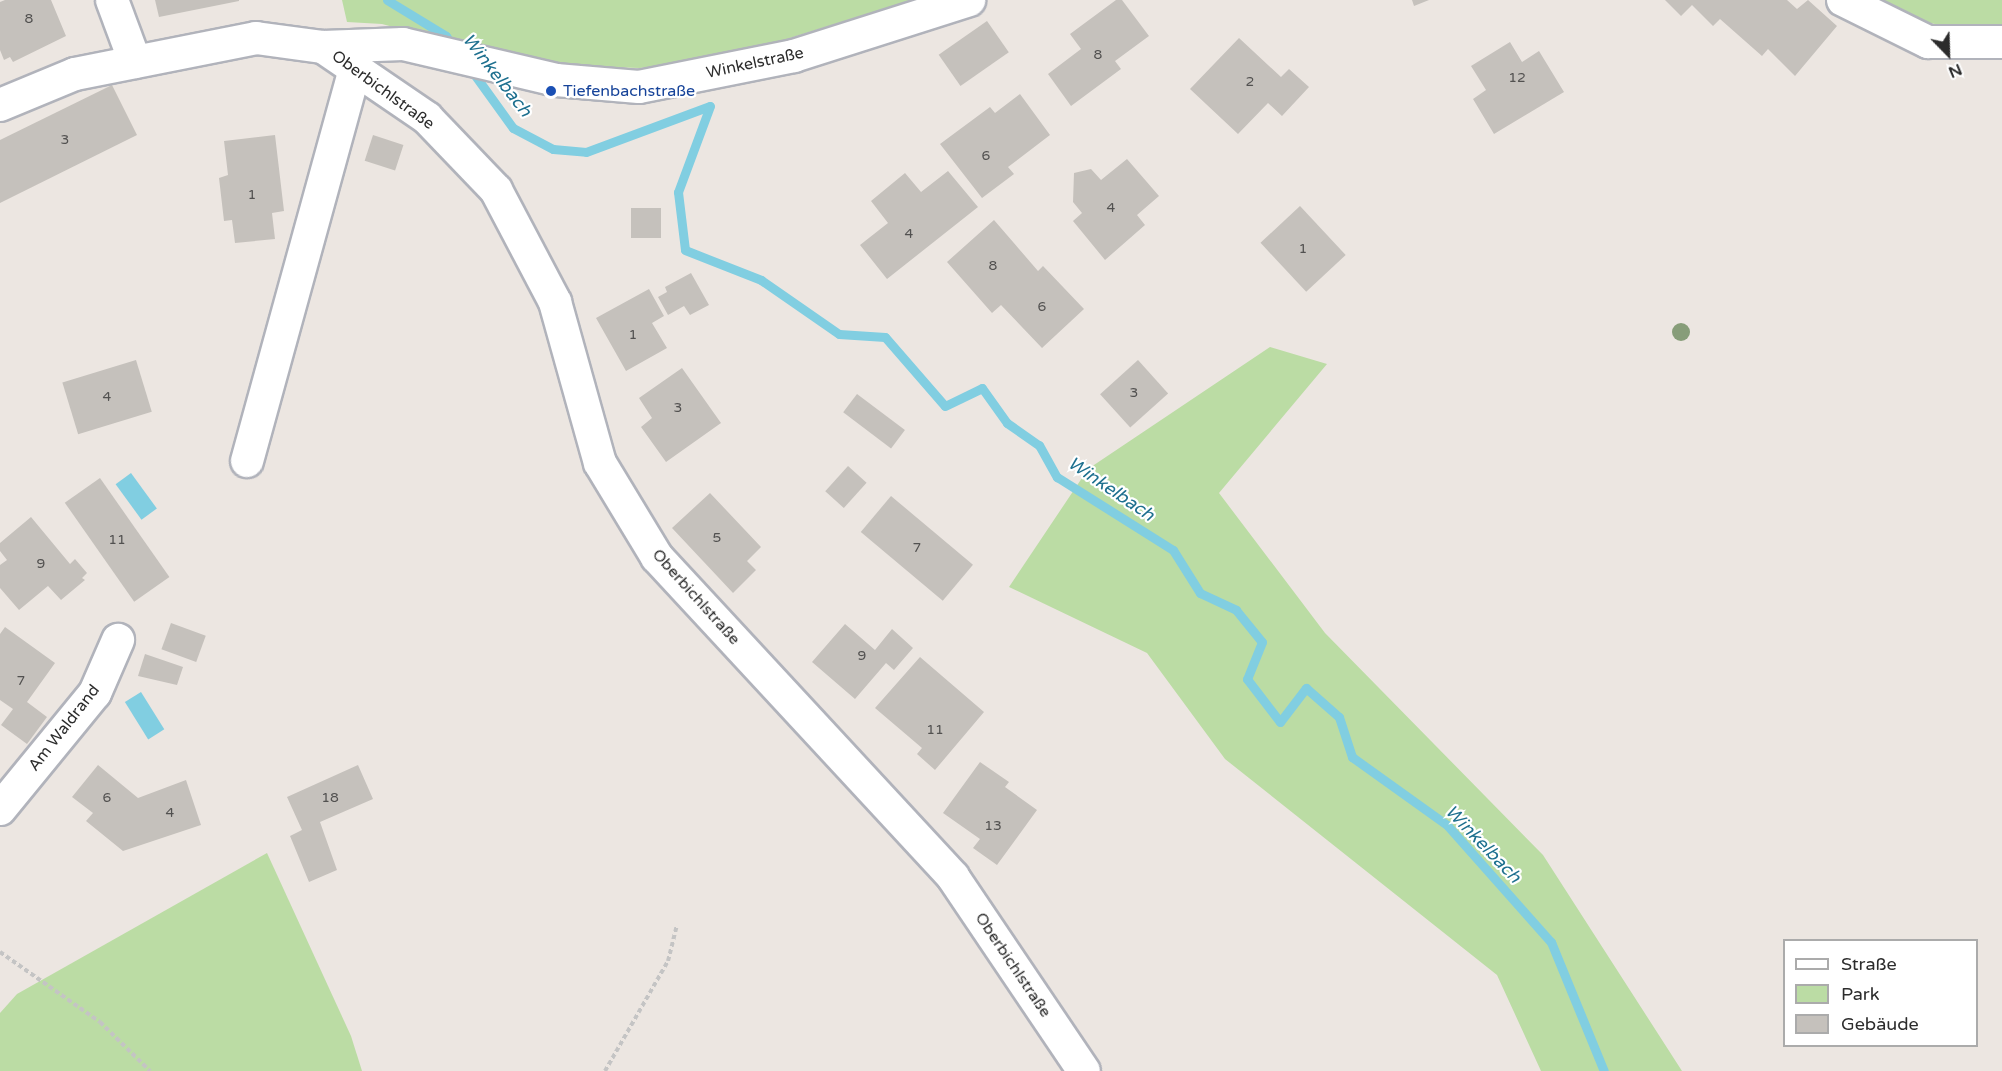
<!DOCTYPE html>
<html>
<head>
<meta charset="utf-8">
<style>
  body { margin:0 }
  #map { position:relative; width:2002px; height:1071px; overflow:hidden; background:#ece6e1; font-family:"Varela Round",sans-serif }
  div>[style] { position:absolute }
  .green>* { inset:0; background:#bbdca4 }
  .water>* { inset:0; background:#81cee1; transform-origin:0 0 }
  .stream>* { height:9px; margin:-4.5px; padding:0 4.5px; transform-origin:4.5px; border-radius:4.5px; background:#81cee1 }
  .building>* { inset:0; background:#c5c1bc; transform-origin:0 0 }
  .path>* { height:4px; margin-top:-2px; transform-origin:0; background:repeating-linear-gradient(90deg,#c4c4c4 0 4.5px,transparent 0 7.5px) }
  .roads { filter:drop-shadow(2px 0 #b1b3bb) drop-shadow(-2px 0 #b1b3bb) drop-shadow(0 2px #b1b3bb) drop-shadow(0 -2px #b1b3bb) }
  .minor>* { height:32px; margin:-16px; padding:0 16px; transform-origin:16px; border-radius:16px; background:#fff }
  .trees>* { width:18px; height:18px; margin:-9px; border-radius:50%; background:#879d79 }
  .dots>* { width:16px; height:16px; translate:-50% -50%; box-sizing:border-box; border:3px solid #fff; border-radius:50% }
  span { translate:-50% -50%; white-space:nowrap; text-align:center; line-height:1.15; -webkit-text-stroke:4.5px #fff; paint-order:stroke }
  .number-label { font-size:14px; color:#525150 }
  .number-label span { -webkit-text-stroke-width:0 }
  .street-label { font-size:16px; color:#2c2c2c }
  .transit-label { font-size:16px; color:#164399 }
  .left { translate:0 -50%; text-align:left }
  .water-label { font-size:18px; color:#1e708f; font-style:italic }
  .legend { position:absolute; left:1783px; top:939px; width:195px; height:108px; box-sizing:border-box; background:#fff; border:2px solid #ababab; margin:0; padding:8px 10px; list-style:none; font-size:18px; color:#2c2c2c }
  .legend li { display:flex; align-items:center; gap:12px; height:30px }
  .legend b { width:30px; border:2px solid #ababab }
  .north { position:absolute; left:1918px; top:24px; width:60px; height:60px; -webkit-text-stroke:4px #fff; paint-order:stroke; rotate:157deg; font-size:16px; font-weight:700; line-height:24px; text-align:center; color:#2c2c2c }
  .north::after { content:''; display:block; margin:auto; width:21px; height:27px; background:#2c2c2c; clip-path:polygon(50% 0,100% 100%,50% 72%,0 100%) }
</style>
</head>
<body>
<div id="map">
  <div class="green">
    <div style="clip-path:polygon(342px 0,912px 0,732px 56px,640px 68px,536px 65px,382px 24px,347px 22px)"></div>
    <div style="clip-path:polygon(1870px 0,2002px 0,2002px 30px,1949px 27px,1902px 17px)"></div>
    <div style="clip-path:polygon(1270px 347px,1327px 364px,1219px 493px,1325px 633px,1543px 855px,1682px 1071px,1541px 1071px,1497px 975px,1225px 759px,1147px 653px,1009px 587px,1088px 469px)"></div>
    <div style="clip-path:polygon(267px 853px,351px 1036px,362px 1071px,0 1071px,0 1013px,17px 994px)"></div>
  </div>
  <div class="water">
    <div style="left:131px;top:473px;width:44px;height:19px;rotate:54deg"></div>
    <div style="left:141px;top:692px;width:44px;height:19px;rotate:58deg"></div>
  </div>
  <div class="stream">
    <div style="left:387px;top:0;width:69px;rotate:31.4deg"></div>
    <div style="left:446px;top:36px;width:12px;rotate:55deg"></div>
    <div style="left:469px;top:67px;width:75px;rotate:54.2deg"></div>
    <div style="left:513px;top:128px;width:45px;rotate:27.7deg"></div>
    <div style="left:553px;top:149px;width:33px;rotate:5deg"></div>
    <div style="left:586px;top:152px;width:132px;rotate:-20.4deg"></div>
    <div style="left:710px;top:106px;width:92px;rotate:110.4deg"></div>
    <div style="left:678px;top:192px;width:58px;rotate:83.1deg"></div>
    <div style="left:685px;top:250px;width:82px;rotate:21.5deg"></div>
    <div style="left:761px;top:280px;width:95px;rotate:34.7deg"></div>
    <div style="left:839px;top:334px;width:46px;rotate:3.7deg"></div>
    <div style="left:885px;top:337px;width:91px;rotate:49deg"></div>
    <div style="left:945px;top:406px;width:41px;rotate:-25.9deg"></div>
    <div style="left:982px;top:388px;width:43px;rotate:54.5deg"></div>
    <div style="left:1007px;top:423px;width:39px;rotate:35deg"></div>
    <div style="left:1039px;top:445px;width:37px;rotate:61deg"></div>
    <div style="left:1057px;top:477px;width:137px;rotate:32.2deg"></div>
    <div style="left:1173px;top:550px;width:51px;rotate:57.9deg"></div>
    <div style="left:1200px;top:593px;width:40px;rotate:25deg"></div>
    <div style="left:1236px;top:610px;width:41px;rotate:50.9deg"></div>
    <div style="left:1262px;top:642px;width:40px;rotate:112deg"></div>
    <div style="left:1247px;top:679px;width:54px;rotate:52.5deg"></div>
    <div style="left:1280px;top:722px;width:43px;rotate:-52.6deg"></div>
    <div style="left:1306px;top:688px;width:44px;rotate:41.3deg"></div>
    <div style="left:1339px;top:717px;width:42px;rotate:72deg"></div>
    <div style="left:1352px;top:757px;width:117px;rotate:35.6deg"></div>
    <div style="left:1447px;top:825px;width:157px;rotate:48.4deg"></div>
    <div style="left:1551px;top:942px;width:139px;rotate:67.7deg"></div>
  </div>
  <div class="building">
    <div style="clip-path:polygon(5px 0,51px 0,66px 36px,13px 62px,10px 57px,4px 60px,0 50px,0 2px)"></div>
    <div style="clip-path:polygon(155px 0,239px 0,239px 1px,159px 17px)"></div>
    <div style="clip-path:polygon(1116px 0,1122px 0,1149px 36px,1115px 61px,1121px 69px,1071px 106px,1048px 74px,1081px 49px,1070px 34px)"></div>
    <div style="clip-path:polygon(1412px 0,1429px 0,1414px 6px)"></div>
    <div style="clip-path:polygon(1665px 0,1787px 0,1797px 9px,1808px 0,1837px 26px,1795px 76px,1768px 49px,1762px 56px,1720px 19px,1713px 26px,1692px 5px,1681px 16px)"></div>
    <div style="left:987px;top:21px;width:38px;height:59px;rotate:55deg"></div>
    <div style="clip-path:polygon(1239px 38px,1281px 77px,1289px 69px,1309px 87px,1282px 116px,1268px 103px,1238px 134px,1190px 89px)"></div>
    <div style="clip-path:polygon(1510px 42px,1522px 62px,1539px 51px,1564px 92px,1494px 134px,1473px 99px,1486px 90px,1471px 66px)"></div>
    <div style="clip-path:polygon(112px 85px,137px 135px,0 203px,0 140px)"></div>
    <div style="clip-path:polygon(1020px 94px,1050px 135px,1008px 167px,1014px 174px,982px 198px,940px 144px,990px 107px,995px 113px)"></div>
    <div style="clip-path:polygon(275px 135px,284px 211px,272px 213px,275px 239px,235px 243px,232px 220px,224px 221px,219px 178px,228px 175px,224px 141px)"></div>
    <div style="left:373px;top:135px;width:32px;height:27px;rotate:18deg"></div>
    <div style="clip-path:polygon(1127px 159px,1159px 196px,1137px 215px,1145px 225px,1105px 260px,1073px 221px,1082px 213px,1073px 202px,1074px 173px,1091px 169px,1101px 180px)"></div>
    <div style="clip-path:polygon(948px 171px,978px 207px,887px 279px,860px 245px,888px 223px,871px 201px,905px 173px,921px 192px)"></div>
    <div style="left:1300px;top:206px;width:67px;height:54px;rotate:47deg"></div>
    <div style="left:631px;top:208px;width:30px;height:30px"></div>
    <div style="clip-path:polygon(994px 220px,1038px 271px,1043px 266px,1084px 309px,1042px 348px,1001px 305px,992px 313px,947px 262px)"></div>
    <div style="clip-path:polygon(691px 273px,709px 305px,690px 315px,684px 306px,668px 315px,658px 297px,667px 292px,665px 287px)"></div>
    <div style="clip-path:polygon(649px 289px,664px 316px,652px 323px,667px 348px,626px 371px,596px 318px)"></div>
    <div style="left:136px;top:360px;width:54px;height:77px;rotate:73deg"></div>
    <div style="left:1138px;top:360px;width:45px;height:51px;rotate:48deg"></div>
    <div style="clip-path:polygon(682px 368px,721px 423px,666px 462px,641px 427px,652px 418px,639px 398px)"></div>
    <div style="left:857px;top:394px;width:60px;height:23px;rotate:37deg"></div>
    <div style="left:848px;top:466px;width:25px;height:34px;rotate:42deg"></div>
    <div style="left:100px;top:478px;width:121px;height:43px;rotate:55deg"></div>
    <div style="clip-path:polygon(710px 493px,761px 547px,747px 561px,756px 570px,733px 593px,672px 528px)"></div>
    <div style="left:891px;top:496px;width:107px;height:47px;rotate:40deg"></div>
    <div style="clip-path:polygon(31px 517px,70px 564px,75px 559px,87px 573px,82px 578px,85px 580px,61px 600px,48px 586px,19px 610px,0 588px,0 565px,7px 560px,0 551px,0 543px)"></div>
    <div style="left:171px;top:623px;width:37px;height:28px;rotate:20deg"></div>
    <div style="clip-path:polygon(845px 624px,875px 650px,892px 629px,913px 648px,894px 670px,886px 663px,855px 699px,812px 662px)"></div>
    <div style="clip-path:polygon(5px 627px,55px 663px,27px 702px,47px 717px,27px 744px,1px 725px,13px 709px,0 700px,0 634px)"></div>
    <div style="clip-path:polygon(145px 654px,183px 667px,177px 685px,138px 676px)"></div>
    <div style="clip-path:polygon(920px 657px,984px 712px,935px 770px,917px 754px,922px 748px,875px 708px)"></div>
    <div style="clip-path:polygon(980px 762px,1009px 782px,1005px 787px,1037px 810px,997px 865px,973px 848px,980px 839px,943px 813px)"></div>
    <div style="clip-path:polygon(98px 765px,138px 798px,186px 780px,201px 825px,123px 851px,86px 821px,93px 813px,72px 797px)"></div>
    <div style="clip-path:polygon(358px 765px,373px 799px,320px 822px,337px 870px,309px 882px,290px 836px,302px 830px,287px 797px)"></div>
  </div>
  <div class="path">
    <div style="left:0;top:952px;width:122px;rotate:35deg"></div>
    <div style="left:100px;top:1022px;width:70px;rotate:44.4deg"></div>
    <div style="left:605px;top:1071px;width:127px;rotate:-60.2deg"></div>
    <div style="left:668px;top:961px;width:37px;rotate:-76deg"></div>
  </div>
  <div class="roads">
    <div class="minor">
      <div style="left:112px;top:0;width:66px;rotate:69.6deg"></div>
      <div style="left:1843px;top:0;width:95px;rotate:26.3deg"></div>
      <div style="left:1928px;top:42px;width:74px"></div>
      <div style="left:323px;top:47px;width:126px;rotate:34.3deg"></div>
      <div style="left:427px;top:118px;width:100px;rotate:46.2deg"></div>
      <div style="left:496px;top:190px;width:127px;rotate:62.2deg"></div>
      <div style="left:555px;top:302px;width:167px;rotate:74.4deg"></div>
      <div style="left:600px;top:463px;width:110px;rotate:58.8deg"></div>
      <div style="left:657px;top:557px;width:436px;rotate:47.2deg"></div>
      <div style="left:953px;top:877px;width:234px;rotate:56deg"></div>
      <div style="left:0;top:105px;width:81px;rotate:-22.5deg"></div>
      <div style="left:75px;top:74px;width:185px;rotate:-11.2deg"></div>
      <div style="left:256px;top:38px;width:68px;rotate:7.7deg"></div>
      <div style="left:323px;top:47px;width:80px;rotate:-2.1deg"></div>
      <div style="left:403px;top:44px;width:157px;rotate:13.2deg"></div>
      <div style="left:556px;top:80px;width:83px;rotate:4.8deg"></div>
      <div style="left:639px;top:87px;width:158px;rotate:-11.3deg"></div>
      <div style="left:794px;top:56px;width:184px;rotate:-17.7deg"></div>
      <div style="left:247px;top:461px;width:407px;rotate:-74.6deg"></div>
      <div style="left:0;top:809px;width:150px;rotate:-50.7deg"></div>
      <div style="left:95px;top:693px;width:58px;rotate:-66.5deg"></div>
    </div>
  </div>
  <div class="trees">
    <div style="left:1681px;top:332px"></div>
  </div>
  <div class="dots">
    <div style="left:551px;top:91px;background:#1a4fb4"></div>
  </div>
  <div class="number-label">
    <span style="left:29px;top:19px">8</span>
    <span style="left:1098px;top:55px">8</span>
    <span style="left:1517px;top:78px">12</span>
    <span style="left:1250px;top:82px">2</span>
    <span style="left:65px;top:140px">3</span>
    <span style="left:986px;top:156px">6</span>
    <span style="left:252px;top:195px">1</span>
    <span style="left:1111px;top:208px">4</span>
    <span style="left:909px;top:234px">4</span>
    <span style="left:1303px;top:249px">1</span>
    <span style="left:993px;top:266px">8</span>
    <span style="left:1042px;top:307px">6</span>
    <span style="left:633px;top:335px">1</span>
    <span style="left:1134px;top:393px">3</span>
    <span style="left:107px;top:397px">4</span>
    <span style="left:678px;top:408px">3</span>
    <span style="left:717px;top:538px">5</span>
    <span style="left:117px;top:540px">11</span>
    <span style="left:917px;top:548px">7</span>
    <span style="left:41px;top:564px">9</span>
    <span style="left:862px;top:656px">9</span>
    <span style="left:21px;top:681px">7</span>
    <span style="left:935px;top:730px">11</span>
    <span style="left:107px;top:798px">6</span>
    <span style="left:330px;top:798px">18</span>
    <span style="left:170px;top:813px">4</span>
    <span style="left:993px;top:826px">13</span>
  </div>
  <div class="street-label">
    <span style="left:755px;top:63px;rotate:-12deg">Winkelstraße</span>
    <span style="left:383px;top:90px;rotate:36deg">Oberbichlstraße</span>
    <span style="left:696px;top:597px;rotate:48deg">Oberbichlstraße</span>
    <span style="left:64px;top:728px;rotate:-52deg">Am Waldrand</span>
    <span style="left:1013px;top:965px;rotate:56deg">Oberbichlstraße</span>
  </div>
  <div class="transit-label">
    <span class="left" style="left:563px;top:91px">Tiefenbachstraße</span>
  </div>
  <div class="water-label">
    <span style="left:497px;top:75px;rotate:52deg">Winkelbach</span>
    <span style="left:1111px;top:489px;rotate:34deg">Winkelbach</span>
    <span style="left:1483px;top:844px;rotate:46deg">Winkelbach</span>
  </div>
  <ul class="legend">
  <li><b style="height:8px;background:#fff"></b>Straße</li>
  <li><b style="height:16px;background:#bbdca4"></b>Park</li>
  <li><b style="height:16px;background:#c5c1bc"></b>Gebäude</li>
  </ul>
  <div class="north">N</div>
</div>
</body>
</html>
